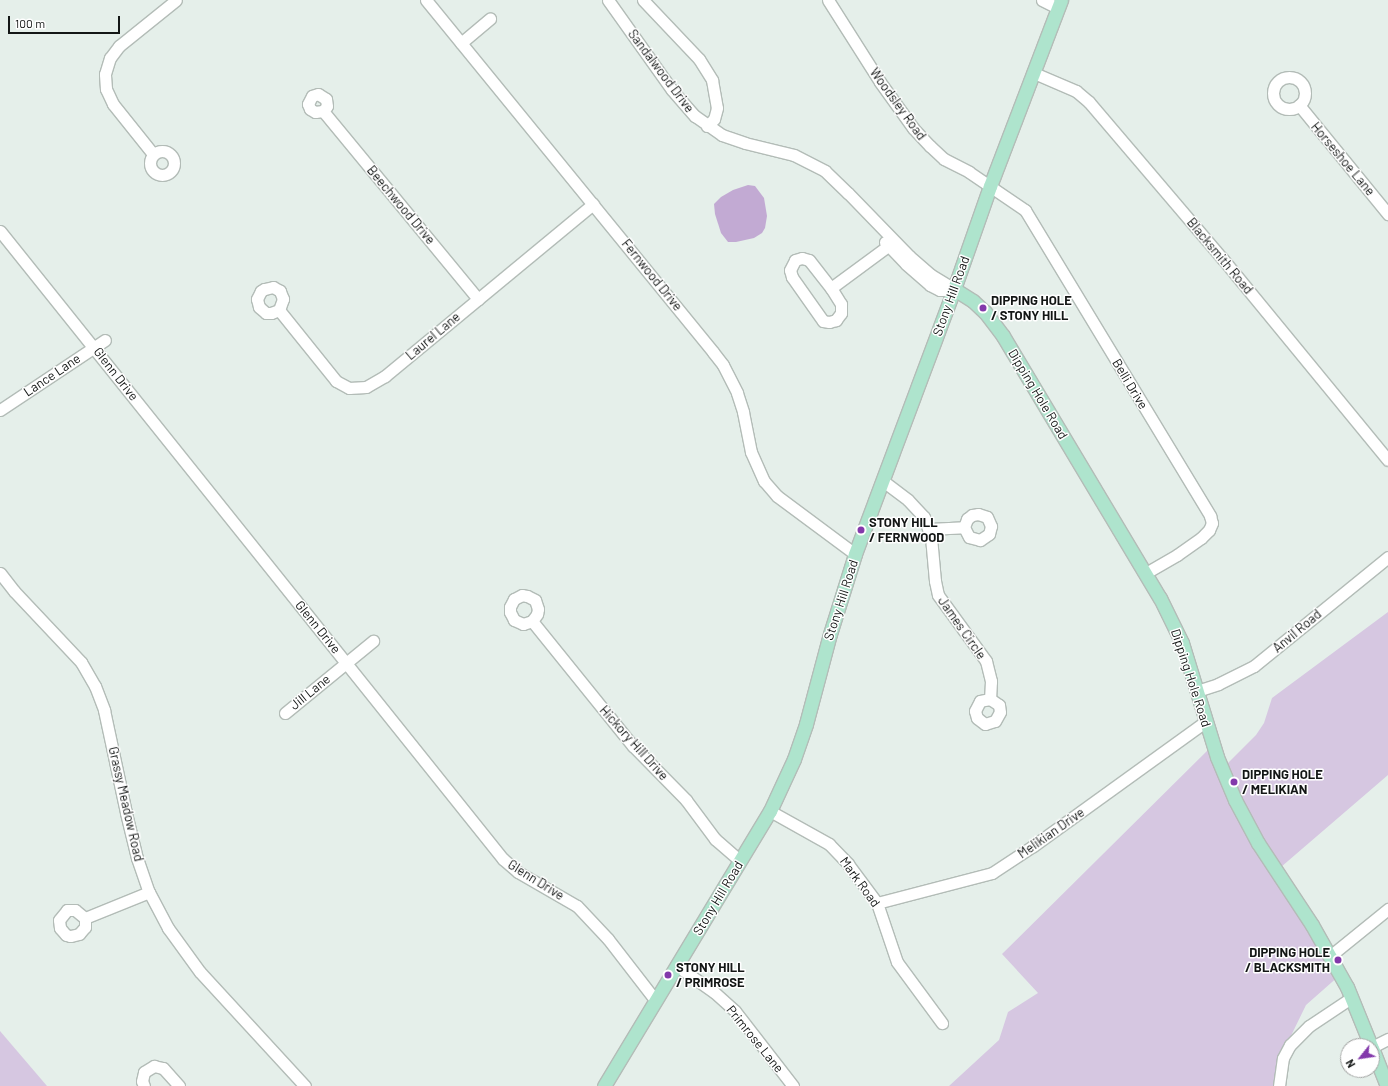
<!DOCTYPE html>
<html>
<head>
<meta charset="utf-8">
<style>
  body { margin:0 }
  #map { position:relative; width:1388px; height:1086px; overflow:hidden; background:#e5efea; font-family:Barlow,sans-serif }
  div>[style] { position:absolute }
  .green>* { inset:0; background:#d6c7e1 }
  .water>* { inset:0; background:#c2aad3 }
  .roads { filter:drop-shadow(1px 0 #b3bcb7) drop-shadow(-1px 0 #b3bcb7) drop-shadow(0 1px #b3bcb7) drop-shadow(0 -1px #b3bcb7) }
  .minor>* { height:11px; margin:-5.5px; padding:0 5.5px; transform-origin:5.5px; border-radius:5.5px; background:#fff }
  .minor>.ring { margin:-5.5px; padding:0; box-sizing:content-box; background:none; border:11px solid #fff; border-radius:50% }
  .major>* { height:13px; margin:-6.5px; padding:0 6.5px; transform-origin:6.5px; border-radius:6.5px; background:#aee4cd }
  .dots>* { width:11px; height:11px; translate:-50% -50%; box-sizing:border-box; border:2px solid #fff; border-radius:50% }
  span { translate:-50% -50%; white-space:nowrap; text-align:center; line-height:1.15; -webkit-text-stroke:3px #fff; paint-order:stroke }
  .street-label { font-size:13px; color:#131615 }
  .poi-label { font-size:13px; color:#131615; font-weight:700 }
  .left { translate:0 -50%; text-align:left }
  .right { translate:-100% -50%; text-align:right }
  .north { position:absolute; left:1340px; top:1038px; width:40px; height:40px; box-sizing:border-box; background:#fff; border:1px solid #a1a2a1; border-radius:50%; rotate:240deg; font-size:11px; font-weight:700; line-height:16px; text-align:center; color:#131615 }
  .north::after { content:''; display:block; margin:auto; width:14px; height:18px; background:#8339ab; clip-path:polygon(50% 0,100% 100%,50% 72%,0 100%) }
  .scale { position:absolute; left:8px; top:16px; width:112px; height:18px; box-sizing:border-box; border:2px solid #131615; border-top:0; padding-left:5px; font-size:12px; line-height:14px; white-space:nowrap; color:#131615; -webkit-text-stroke:3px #fff; paint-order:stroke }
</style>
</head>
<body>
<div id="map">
  <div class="green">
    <div style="clip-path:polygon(1388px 612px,1388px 775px,1281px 867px,1340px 975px,1306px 1005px,1286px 1046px,1279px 1086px,949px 1086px,999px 1040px,1008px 1012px,1038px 993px,1002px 954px,1210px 748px,1222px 769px,1256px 735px,1264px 723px,1272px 698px)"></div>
    <div style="clip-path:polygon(0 1031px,47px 1086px,0 1086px)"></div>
  </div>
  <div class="water">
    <div style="clip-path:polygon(748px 185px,755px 186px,764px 198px,767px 216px,765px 228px,762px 233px,754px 238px,736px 242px,728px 242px,721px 233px,715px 214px,714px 204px,721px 197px,733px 190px)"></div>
  </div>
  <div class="roads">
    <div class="minor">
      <div style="left:426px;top:0;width:454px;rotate:50.8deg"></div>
      <div style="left:713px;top:352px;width:16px;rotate:52deg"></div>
      <div style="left:723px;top:365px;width:31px;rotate:63deg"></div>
      <div style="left:737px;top:393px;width:20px;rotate:72deg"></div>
      <div style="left:743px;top:412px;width:41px;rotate:78.7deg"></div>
      <div style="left:751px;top:452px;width:32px;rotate:66deg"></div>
      <div style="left:764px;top:481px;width:20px;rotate:49deg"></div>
      <div style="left:777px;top:496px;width:97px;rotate:36.6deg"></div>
      <div style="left:608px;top:0;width:110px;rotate:54.6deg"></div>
      <div style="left:672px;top:90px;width:35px;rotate:49deg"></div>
      <div style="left:695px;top:116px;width:33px;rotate:35deg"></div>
      <div style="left:722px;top:135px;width:24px;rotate:19deg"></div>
      <div style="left:745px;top:143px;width:50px;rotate:13.8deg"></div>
      <div style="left:794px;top:155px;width:35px;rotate:27deg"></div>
      <div style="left:825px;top:171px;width:32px;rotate:44deg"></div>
      <div style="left:848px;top:193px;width:88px;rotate:45.9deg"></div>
      <div style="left:909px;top:256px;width:29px;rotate:41deg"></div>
      <div style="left:931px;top:275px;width:27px;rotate:31deg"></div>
      <div style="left:643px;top:0;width:81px;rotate:46.5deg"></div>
      <div style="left:699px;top:59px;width:25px;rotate:58deg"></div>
      <div style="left:712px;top:80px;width:28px;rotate:80deg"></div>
      <div style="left:717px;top:108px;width:11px;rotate:105deg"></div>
      <div style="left:714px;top:119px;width:10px;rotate:135deg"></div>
      <div style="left:828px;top:0;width:97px;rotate:57.6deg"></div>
      <div style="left:880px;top:82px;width:57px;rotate:54.3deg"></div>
      <div style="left:913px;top:128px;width:25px;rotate:47deg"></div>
      <div style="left:930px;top:146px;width:19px;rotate:43deg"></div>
      <div style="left:944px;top:159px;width:28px;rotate:27deg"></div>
      <div style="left:969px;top:172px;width:68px;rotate:34.2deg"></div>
      <div style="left:1025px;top:210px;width:358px;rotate:58.8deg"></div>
      <div style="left:1210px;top:516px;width:7px;rotate:74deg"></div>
      <div style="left:1212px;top:523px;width:8px;rotate:113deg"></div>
      <div style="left:1209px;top:530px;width:11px;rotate:135deg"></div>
      <div style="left:1201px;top:538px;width:29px;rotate:145deg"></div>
      <div style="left:1177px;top:555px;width:36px;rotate:150deg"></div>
      <div style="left:1042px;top:0;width:18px;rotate:27deg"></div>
      <div style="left:461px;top:43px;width:38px;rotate:-40deg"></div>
      <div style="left:1034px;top:73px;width:46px;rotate:23.2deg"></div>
      <div style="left:1076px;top:91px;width:17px;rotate:40deg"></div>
      <div style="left:1089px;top:102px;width:205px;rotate:49.6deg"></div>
      <div style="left:1222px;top:258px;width:261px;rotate:50.6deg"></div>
      <div class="ring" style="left:1273px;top:77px;width:21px;height:21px"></div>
      <div style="left:1299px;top:105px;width:141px;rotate:50.8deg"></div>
      <div style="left:323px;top:111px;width:6px;rotate:-51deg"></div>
      <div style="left:327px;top:106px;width:7px;rotate:-98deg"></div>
      <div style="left:326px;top:99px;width:9px;rotate:-148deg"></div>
      <div style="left:318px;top:94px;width:6px;rotate:162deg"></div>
      <div style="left:312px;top:96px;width:9px;rotate:117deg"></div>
      <div style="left:308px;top:104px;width:5px;rotate:68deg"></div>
      <div style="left:310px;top:109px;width:6px;rotate:31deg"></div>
      <div style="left:315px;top:112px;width:8px;rotate:-7deg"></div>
      <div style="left:323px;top:111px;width:244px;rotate:50.5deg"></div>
      <div class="ring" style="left:150px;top:151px;width:13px;height:13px"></div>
      <div style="left:153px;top:154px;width:64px;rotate:-128.7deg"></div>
      <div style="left:113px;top:104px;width:17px;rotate:-115deg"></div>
      <div style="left:106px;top:89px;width:15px;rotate:-94deg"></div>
      <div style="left:105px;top:74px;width:17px;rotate:-73deg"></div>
      <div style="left:110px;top:58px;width:15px;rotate:-53deg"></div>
      <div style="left:119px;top:46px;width:73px;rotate:-38.9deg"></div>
      <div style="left:0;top:231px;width:805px;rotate:51.31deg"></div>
      <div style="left:503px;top:859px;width:20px;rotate:41deg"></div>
      <div style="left:518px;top:872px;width:68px;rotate:30deg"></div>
      <div style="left:577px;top:906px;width:45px;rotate:46.8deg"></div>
      <div style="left:608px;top:939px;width:78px;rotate:52.3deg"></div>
      <div style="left:885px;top:242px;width:30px;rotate:46deg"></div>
      <div style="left:906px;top:264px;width:32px;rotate:41deg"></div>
      <div style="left:930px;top:285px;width:11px;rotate:27deg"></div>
      <div style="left:940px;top:290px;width:11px"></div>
      <div style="left:831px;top:288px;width:19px;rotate:58deg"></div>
      <div style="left:841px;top:304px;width:9px;rotate:90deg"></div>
      <div style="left:841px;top:313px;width:9px;rotate:126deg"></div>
      <div style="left:836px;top:320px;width:7px;rotate:164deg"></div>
      <div style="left:829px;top:322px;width:6px;rotate:-171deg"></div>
      <div style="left:823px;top:321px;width:54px;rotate:-125.2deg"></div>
      <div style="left:792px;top:277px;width:7px;rotate:-106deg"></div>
      <div style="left:790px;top:270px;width:11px;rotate:-63deg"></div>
      <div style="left:795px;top:260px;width:7px;rotate:-16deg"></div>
      <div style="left:802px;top:258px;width:7px;rotate:16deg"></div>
      <div style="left:809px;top:260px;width:36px;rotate:52deg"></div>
      <div style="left:831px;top:288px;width:71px;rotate:-36.4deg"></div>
      <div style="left:279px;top:310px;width:12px;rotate:-70deg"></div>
      <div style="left:283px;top:299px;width:9px;rotate:-111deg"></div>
      <div style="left:280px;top:291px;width:8px;rotate:-150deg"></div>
      <div style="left:273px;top:287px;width:9px;rotate:167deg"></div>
      <div style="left:264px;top:289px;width:4px;rotate:146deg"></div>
      <div style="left:261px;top:291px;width:9px;rotate:117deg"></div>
      <div style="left:257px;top:299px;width:8px;rotate:76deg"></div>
      <div style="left:259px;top:307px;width:9px;rotate:41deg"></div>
      <div style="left:266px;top:313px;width:5px"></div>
      <div style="left:271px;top:313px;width:9px;rotate:-21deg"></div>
      <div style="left:279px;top:310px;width:91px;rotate:51.2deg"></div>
      <div style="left:336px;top:381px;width:15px;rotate:28deg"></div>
      <div style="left:349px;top:388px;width:17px;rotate:-3deg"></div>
      <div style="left:366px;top:387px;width:22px;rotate:-30deg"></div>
      <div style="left:385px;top:376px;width:270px;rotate:-39.6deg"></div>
      <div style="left:0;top:410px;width:126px;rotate:-33.7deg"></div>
      <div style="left:883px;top:481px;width:31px;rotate:37deg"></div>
      <div style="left:908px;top:500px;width:23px;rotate:47deg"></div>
      <div style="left:924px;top:517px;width:21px;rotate:71deg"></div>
      <div style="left:931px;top:537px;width:44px;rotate:84.8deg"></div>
      <div style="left:935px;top:581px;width:14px;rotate:78deg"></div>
      <div style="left:938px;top:595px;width:82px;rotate:54deg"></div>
      <div style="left:986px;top:661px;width:21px;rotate:76deg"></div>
      <div style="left:991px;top:681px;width:18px;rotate:93deg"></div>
      <div style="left:990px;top:699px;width:10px;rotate:169deg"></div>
      <div style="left:980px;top:701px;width:11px;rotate:117deg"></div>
      <div style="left:975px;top:711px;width:7px;rotate:74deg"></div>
      <div style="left:977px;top:718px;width:10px;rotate:37deg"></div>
      <div style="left:985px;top:724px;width:10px;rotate:-17deg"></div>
      <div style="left:995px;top:721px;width:10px;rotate:-61deg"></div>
      <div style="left:1000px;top:712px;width:7px;rotate:-98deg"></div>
      <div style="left:999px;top:705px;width:11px;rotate:-146deg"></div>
      <div style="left:929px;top:529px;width:35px;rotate:-3deg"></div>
      <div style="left:964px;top:527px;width:9px;rotate:-69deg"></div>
      <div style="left:967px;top:519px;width:6px;rotate:-39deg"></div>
      <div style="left:972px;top:515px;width:6px;rotate:-9deg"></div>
      <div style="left:978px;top:514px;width:9px;rotate:18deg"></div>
      <div style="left:987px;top:517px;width:10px;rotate:66deg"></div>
      <div style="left:991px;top:526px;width:8px;rotate:104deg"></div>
      <div style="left:989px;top:534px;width:11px;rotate:146deg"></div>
      <div style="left:980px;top:540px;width:11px;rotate:-165deg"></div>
      <div style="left:969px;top:537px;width:11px;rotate:-117deg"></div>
      <div style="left:0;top:573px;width:23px;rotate:52deg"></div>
      <div style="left:14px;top:591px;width:98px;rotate:46.7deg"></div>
      <div style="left:81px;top:662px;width:28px;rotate:60deg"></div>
      <div style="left:95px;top:686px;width:26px;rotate:69deg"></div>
      <div style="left:104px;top:710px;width:105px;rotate:77.9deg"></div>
      <div style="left:126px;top:813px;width:46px;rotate:76.3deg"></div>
      <div style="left:137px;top:858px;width:36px;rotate:71deg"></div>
      <div style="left:149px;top:892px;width:41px;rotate:62.2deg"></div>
      <div style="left:168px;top:928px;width:54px;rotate:54deg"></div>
      <div style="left:200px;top:972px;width:155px;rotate:47.4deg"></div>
      <div style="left:532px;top:621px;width:9px;rotate:-54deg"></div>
      <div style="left:537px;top:614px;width:5px;rotate:-79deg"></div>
      <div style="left:538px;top:609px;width:9px;rotate:-108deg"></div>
      <div style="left:535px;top:600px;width:9px;rotate:-153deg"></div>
      <div style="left:527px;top:596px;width:5px;rotate:-169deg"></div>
      <div style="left:522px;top:595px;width:9px;rotate:153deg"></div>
      <div style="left:514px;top:599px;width:9px;rotate:117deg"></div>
      <div style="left:510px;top:607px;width:5px;rotate:90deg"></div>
      <div style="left:510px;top:612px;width:9px;rotate:63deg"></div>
      <div style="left:514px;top:620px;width:10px;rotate:24deg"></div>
      <div style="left:523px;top:624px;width:9px;rotate:-18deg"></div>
      <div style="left:532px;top:621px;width:161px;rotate:51.1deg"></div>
      <div style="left:633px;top:746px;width:76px;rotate:45.5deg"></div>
      <div style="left:686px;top:800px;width:49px;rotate:53.4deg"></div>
      <div style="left:715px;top:839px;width:33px;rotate:41deg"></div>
      <div style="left:1197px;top:691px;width:22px;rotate:-18deg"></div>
      <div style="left:1218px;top:684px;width:40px;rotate:-26.6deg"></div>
      <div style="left:1254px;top:666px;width:173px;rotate:-39.1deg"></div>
      <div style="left:285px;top:713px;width:114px;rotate:-39.3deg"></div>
      <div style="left:770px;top:811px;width:68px;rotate:29.2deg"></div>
      <div style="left:829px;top:844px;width:28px;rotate:46deg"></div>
      <div style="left:848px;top:864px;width:49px;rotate:53.4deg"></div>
      <div style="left:877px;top:903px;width:62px;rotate:71.3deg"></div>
      <div style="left:897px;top:962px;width:76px;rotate:53.6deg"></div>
      <div style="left:877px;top:903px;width:119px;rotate:-14.6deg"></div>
      <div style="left:992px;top:873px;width:49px;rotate:-33.4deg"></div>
      <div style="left:1033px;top:846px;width:212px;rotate:-35.8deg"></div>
      <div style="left:85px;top:918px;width:9px;rotate:90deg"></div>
      <div style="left:85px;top:927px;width:9px;rotate:131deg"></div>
      <div style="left:79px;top:934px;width:9px;rotate:167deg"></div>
      <div style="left:70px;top:936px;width:4px;rotate:-166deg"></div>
      <div style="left:66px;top:935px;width:9px;rotate:-131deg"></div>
      <div style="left:60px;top:928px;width:8px;rotate:-97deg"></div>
      <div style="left:59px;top:920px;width:13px;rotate:-51deg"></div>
      <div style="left:67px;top:910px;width:8px"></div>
      <div style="left:75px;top:910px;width:13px;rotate:39deg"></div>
      <div style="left:85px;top:918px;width:69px;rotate:-22.1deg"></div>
      <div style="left:1330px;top:956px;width:75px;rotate:-39deg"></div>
      <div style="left:677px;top:966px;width:45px;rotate:35.1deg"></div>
      <div style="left:714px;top:992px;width:28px;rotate:42deg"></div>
      <div style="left:735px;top:1011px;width:95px;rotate:52.3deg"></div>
      <div style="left:1372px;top:1047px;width:18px;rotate:-27deg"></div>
      <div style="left:144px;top:1086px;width:5px;rotate:-112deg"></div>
      <div style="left:142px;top:1081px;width:9px;rotate:-77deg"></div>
      <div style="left:144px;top:1072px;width:12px;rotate:-31deg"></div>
      <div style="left:154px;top:1066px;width:9px;rotate:13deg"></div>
      <div style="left:163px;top:1068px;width:24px;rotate:48deg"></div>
      <div style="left:1279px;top:1086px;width:28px;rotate:-82deg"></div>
      <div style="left:1283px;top:1058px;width:15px;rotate:-62deg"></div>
      <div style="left:1290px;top:1045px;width:27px;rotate:-45deg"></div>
      <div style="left:1309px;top:1026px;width:50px;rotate:-33.7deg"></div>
    </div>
    <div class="major">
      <div style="left:954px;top:289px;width:22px;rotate:32deg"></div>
      <div style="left:973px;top:301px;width:16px;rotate:43deg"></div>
      <div style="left:985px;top:312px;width:30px;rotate:53deg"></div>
      <div style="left:1003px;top:336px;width:305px;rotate:59.1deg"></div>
      <div style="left:1160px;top:598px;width:50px;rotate:63.9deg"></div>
      <div style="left:1182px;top:643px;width:119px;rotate:72.9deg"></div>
      <div style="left:1217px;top:757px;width:47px;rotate:67.3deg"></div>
      <div style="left:1235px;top:800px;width:49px;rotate:61.9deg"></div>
      <div style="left:1258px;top:843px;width:98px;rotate:56.6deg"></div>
      <div style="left:1312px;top:925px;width:71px;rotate:60.6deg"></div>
      <div style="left:1347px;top:987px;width:64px;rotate:67.9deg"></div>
      <div style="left:1372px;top:1048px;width:41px;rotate:68.5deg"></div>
      <div style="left:604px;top:1086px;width:321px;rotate:-58.9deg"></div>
      <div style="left:770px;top:811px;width:57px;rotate:-65.2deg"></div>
      <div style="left:794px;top:759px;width:37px;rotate:-71deg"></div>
      <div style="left:806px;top:724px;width:93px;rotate:-75.1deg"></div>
      <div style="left:830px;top:634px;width:84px;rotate:-72.6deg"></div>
      <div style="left:855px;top:554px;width:283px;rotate:-69.5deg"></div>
      <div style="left:954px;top:289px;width:109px;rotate:-70.7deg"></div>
      <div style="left:990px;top:186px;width:199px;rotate:-69.1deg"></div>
    </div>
  </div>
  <div class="dots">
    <div style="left:983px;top:308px;background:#8339ab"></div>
    <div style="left:861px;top:530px;background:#8339ab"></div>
    <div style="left:1234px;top:782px;background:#8339ab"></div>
    <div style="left:1338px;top:960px;background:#8339ab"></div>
    <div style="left:668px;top:975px;background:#8339ab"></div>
  </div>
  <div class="street-label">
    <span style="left:661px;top:71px;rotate:53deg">Sandalwood Drive</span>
    <span style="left:898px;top:104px;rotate:54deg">Woodsley Road</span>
    <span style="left:1343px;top:159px;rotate:50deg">Horseshoe Lane</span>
    <span style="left:401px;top:205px;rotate:50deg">Beechwood Drive</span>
    <span style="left:1220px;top:256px;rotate:50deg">Blacksmith Road</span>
    <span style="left:652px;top:275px;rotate:51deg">Fernwood Drive</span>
    <span style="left:951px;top:296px;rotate:-70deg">Stony Hill Road</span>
    <span style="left:433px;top:336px;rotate:-40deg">Laurel Lane</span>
    <span style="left:116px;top:374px;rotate:52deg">Glenn Drive</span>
    <span style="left:52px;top:375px;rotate:-34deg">Lance Lane</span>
    <span style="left:1130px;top:384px;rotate:59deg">Belli Drive</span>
    <span style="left:1038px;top:394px;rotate:59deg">Dipping Hole Road</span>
    <span style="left:841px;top:600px;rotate:-72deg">Stony Hill Road</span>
    <span style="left:318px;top:627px;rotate:51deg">Glenn Drive</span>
    <span style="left:962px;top:628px;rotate:55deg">James Circle</span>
    <span style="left:1297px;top:631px;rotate:-40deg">Anvil Road</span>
    <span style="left:1191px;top:678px;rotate:72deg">Dipping Hole Road</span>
    <span style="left:310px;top:692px;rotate:-39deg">Jill Lane</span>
    <span style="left:634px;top:743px;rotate:48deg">Hickory Hill Drive</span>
    <span style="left:126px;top:804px;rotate:77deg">Grassy Meadow Road</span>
    <span style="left:1051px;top:833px;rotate:-35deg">Melikian Drive</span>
    <span style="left:536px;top:880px;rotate:32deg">Glenn Drive</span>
    <span style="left:860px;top:882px;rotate:54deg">Mark Road</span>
    <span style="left:718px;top:898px;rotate:-59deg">Stony Hill Road</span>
    <span style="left:755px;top:1039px;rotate:51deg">Primrose Lane</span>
  </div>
  <div class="poi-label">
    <span class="left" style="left:991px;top:308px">DIPPING HOLE<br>/ STONY HILL</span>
    <span class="left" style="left:869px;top:530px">STONY HILL<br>/ FERNWOOD</span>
    <span class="left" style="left:1242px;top:782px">DIPPING HOLE<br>/ MELIKIAN</span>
    <span class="right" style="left:1330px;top:960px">DIPPING HOLE<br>/ BLACKSMITH</span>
    <span class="left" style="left:676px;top:975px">STONY HILL<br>/ PRIMROSE</span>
  </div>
  <div class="north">N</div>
  <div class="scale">100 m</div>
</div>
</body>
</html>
